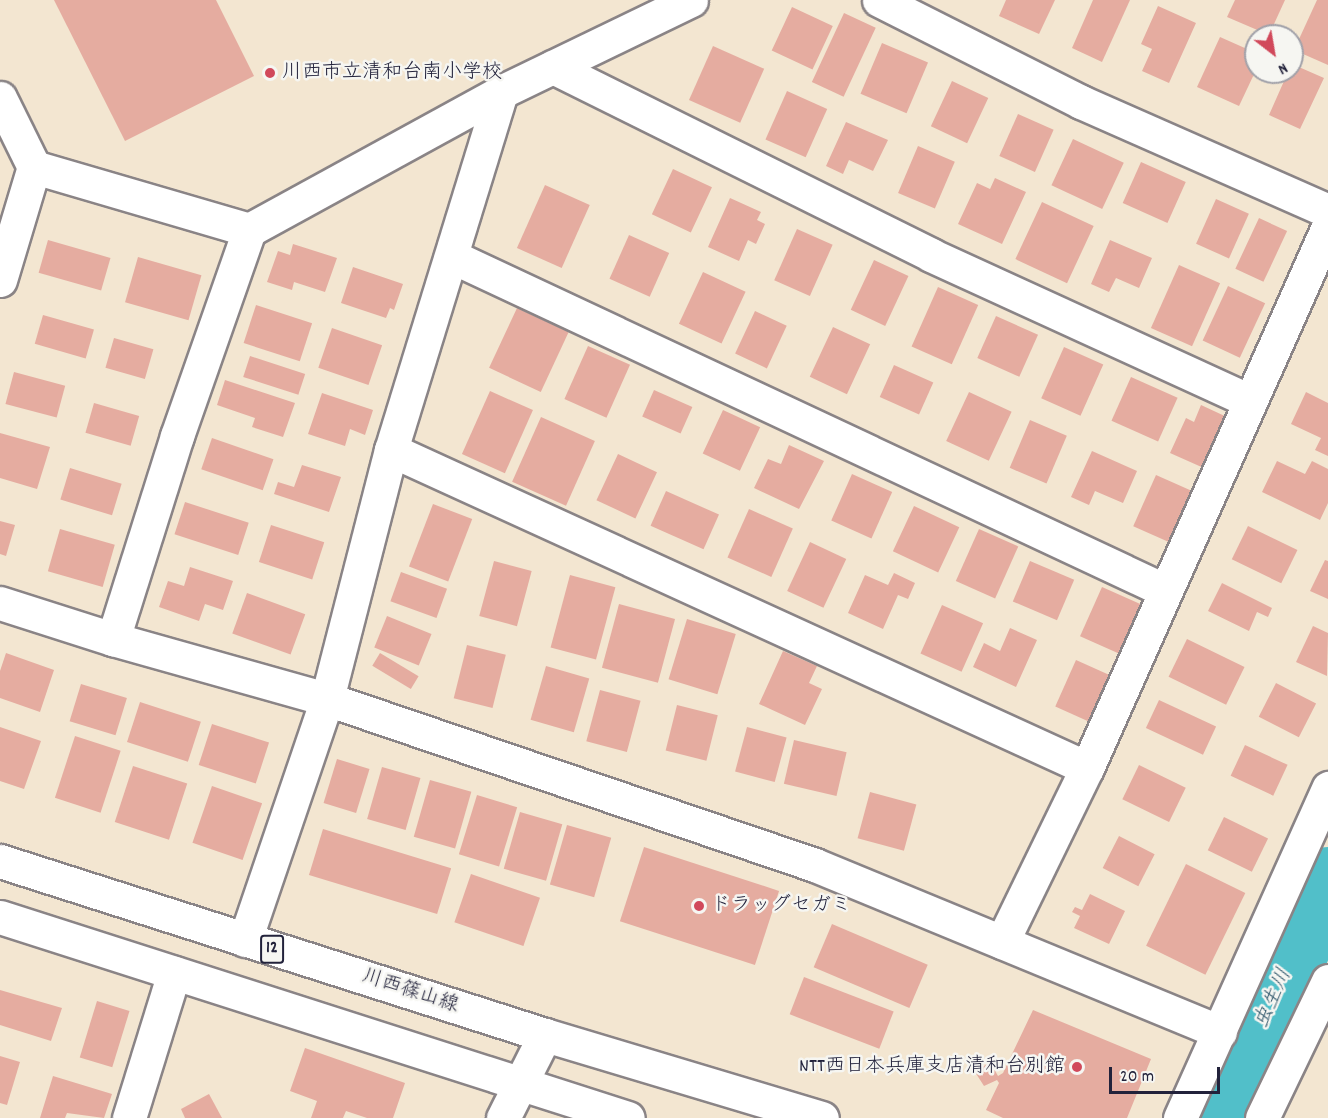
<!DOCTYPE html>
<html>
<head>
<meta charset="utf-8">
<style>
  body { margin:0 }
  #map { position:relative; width:1328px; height:1118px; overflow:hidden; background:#f3e6d1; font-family:Dekko,"Klee One",sans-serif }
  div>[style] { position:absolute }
  .river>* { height:66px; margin:-33px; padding:0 33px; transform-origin:33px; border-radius:33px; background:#51bfc9 }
  .building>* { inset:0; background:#e5aca0; transform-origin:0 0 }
  .roads { filter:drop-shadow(2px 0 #8a8486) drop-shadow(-2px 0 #8a8486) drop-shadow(0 2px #8a8486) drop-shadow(0 -2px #8a8486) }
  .street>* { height:33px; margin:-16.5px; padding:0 16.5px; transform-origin:16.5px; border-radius:16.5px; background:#fff }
  .secondary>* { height:33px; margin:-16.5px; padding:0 16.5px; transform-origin:16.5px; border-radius:16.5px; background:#fff }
  .primary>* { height:33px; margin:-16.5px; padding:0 16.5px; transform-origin:16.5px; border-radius:16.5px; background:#fff }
  .dots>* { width:16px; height:16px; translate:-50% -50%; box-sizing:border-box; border:3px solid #f6f6f2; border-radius:50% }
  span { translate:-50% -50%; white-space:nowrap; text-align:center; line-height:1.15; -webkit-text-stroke:5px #f6f6f2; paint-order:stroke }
  .shield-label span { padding:2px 4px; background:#f6f6f2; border:2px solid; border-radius:4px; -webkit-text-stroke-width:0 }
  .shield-label { font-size:18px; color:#22223b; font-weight:700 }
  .poi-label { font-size:20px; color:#22223b }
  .left { translate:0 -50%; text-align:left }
  .right { translate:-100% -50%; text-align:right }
  .street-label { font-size:20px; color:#22223b }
  .water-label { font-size:21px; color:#32596d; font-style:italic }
  .north { position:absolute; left:1244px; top:24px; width:60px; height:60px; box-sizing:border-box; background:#f6f6f2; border:2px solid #a1a1a9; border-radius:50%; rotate:149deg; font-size:16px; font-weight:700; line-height:24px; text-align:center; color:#22223b }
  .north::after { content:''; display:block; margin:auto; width:21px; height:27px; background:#d1495b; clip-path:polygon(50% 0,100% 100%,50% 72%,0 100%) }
  .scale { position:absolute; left:1109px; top:1067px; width:111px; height:27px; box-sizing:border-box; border:3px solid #22223b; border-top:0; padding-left:8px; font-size:18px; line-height:21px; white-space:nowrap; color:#22223b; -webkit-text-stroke:4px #f6f6f2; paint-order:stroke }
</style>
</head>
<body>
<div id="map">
  <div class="river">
    <div style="left:1221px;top:1118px;width:261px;rotate:-65.8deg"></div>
  </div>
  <div class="building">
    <div style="clip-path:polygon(54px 0,216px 0,254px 76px,125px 141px)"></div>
    <div style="clip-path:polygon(1006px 0,1055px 0,1039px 34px,999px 16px)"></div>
    <div style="clip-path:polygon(1093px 0,1130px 0,1102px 62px,1072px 48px)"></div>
    <div style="clip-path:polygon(1235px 0,1285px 0,1269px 35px,1227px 17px)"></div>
    <div style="clip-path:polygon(1317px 0,1328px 0,1328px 65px,1294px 50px)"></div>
    <div style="clip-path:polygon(1158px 6px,1196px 23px,1169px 83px,1142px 71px,1152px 49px,1141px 44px)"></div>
    <div style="left:792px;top:7px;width:45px;height:48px;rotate:25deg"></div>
    <div style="left:844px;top:13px;width:35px;height:76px;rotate:25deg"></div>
    <div style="clip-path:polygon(1220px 37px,1256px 53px,1256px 70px,1239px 106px,1197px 87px)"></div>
    <div style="left:882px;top:43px;width:50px;height:55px;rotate:23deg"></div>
    <div style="left:713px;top:46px;width:56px;height:59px;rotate:24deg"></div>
    <div style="clip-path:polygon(1292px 64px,1324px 78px,1300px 129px,1269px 115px,1288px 72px,1292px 72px)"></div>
    <div style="left:952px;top:81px;width:40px;height:50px;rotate:25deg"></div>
    <div style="left:787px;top:91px;width:44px;height:53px;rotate:24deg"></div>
    <div style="left:1018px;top:114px;width:39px;height:46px;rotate:24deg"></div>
    <div style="clip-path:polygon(846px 122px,888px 140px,873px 171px,849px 160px,843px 174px,826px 166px)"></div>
    <div style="left:1073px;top:139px;width:56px;height:51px;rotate:25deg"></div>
    <div style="left:918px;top:146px;width:40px;height:51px;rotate:23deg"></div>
    <div style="left:1141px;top:162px;width:49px;height:45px;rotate:24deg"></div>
    <div style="left:673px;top:169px;width:43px;height:50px;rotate:25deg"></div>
    <div style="clip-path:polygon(995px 178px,1026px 192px,1002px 244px,958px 224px,977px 183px,990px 189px)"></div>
    <div style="left:545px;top:185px;width:49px;height:69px;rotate:24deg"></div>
    <div style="clip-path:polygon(730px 198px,761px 212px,757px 220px,765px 224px,756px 244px,748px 240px,739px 261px,708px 247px)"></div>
    <div style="left:1216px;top:199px;width:36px;height:49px;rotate:24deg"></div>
    <div style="left:1042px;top:202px;width:57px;height:63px;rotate:25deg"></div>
    <div style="left:1259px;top:218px;width:31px;height:56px;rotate:25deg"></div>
    <div style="left:797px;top:229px;width:39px;height:56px;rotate:24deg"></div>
    <div style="left:629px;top:235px;width:44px;height:48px;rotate:24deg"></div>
    <div style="left:48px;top:240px;width:65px;height:34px;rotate:16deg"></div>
    <div style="clip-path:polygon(1110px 240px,1152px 258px,1139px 288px,1116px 278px,1109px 292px,1091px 284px)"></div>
    <div style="clip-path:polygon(293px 244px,337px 258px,325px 292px,294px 282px,292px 290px,267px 282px,278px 251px,290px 255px)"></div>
    <div style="left:138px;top:257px;width:66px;height:47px;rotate:16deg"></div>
    <div style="left:874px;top:260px;width:38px;height:55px;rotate:25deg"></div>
    <div style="left:1179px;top:265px;width:45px;height:69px;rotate:24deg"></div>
    <div style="clip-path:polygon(353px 267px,403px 284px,394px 310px,390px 308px,386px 318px,341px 303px)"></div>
    <div style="left:703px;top:272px;width:47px;height:57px;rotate:25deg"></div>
    <div style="left:1228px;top:286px;width:41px;height:60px;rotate:25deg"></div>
    <div style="left:938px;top:287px;width:44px;height:65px;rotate:24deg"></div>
    <div style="left:256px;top:305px;width:59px;height:40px;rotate:18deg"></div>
    <div style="left:517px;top:308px;width:57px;height:66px;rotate:25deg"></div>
    <div style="left:755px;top:311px;width:35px;height:47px;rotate:25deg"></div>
    <div style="left:43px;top:315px;width:53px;height:30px;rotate:16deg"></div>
    <div style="left:996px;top:316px;width:46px;height:46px;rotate:24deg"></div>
    <div style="left:833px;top:327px;width:41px;height:55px;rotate:25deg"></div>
    <div style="left:332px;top:328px;width:53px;height:42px;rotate:19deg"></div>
    <div style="left:114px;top:338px;width:41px;height:31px;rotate:16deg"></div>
    <div style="left:588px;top:346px;width:46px;height:58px;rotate:24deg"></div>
    <div style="left:1064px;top:347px;width:43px;height:56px;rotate:24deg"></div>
    <div style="left:250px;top:356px;width:58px;height:22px;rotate:18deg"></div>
    <div style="left:894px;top:365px;width:43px;height:35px;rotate:24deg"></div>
    <div style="left:14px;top:372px;width:53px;height:33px;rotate:15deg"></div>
    <div style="left:1131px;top:377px;width:51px;height:48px;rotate:24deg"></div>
    <div style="clip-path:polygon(225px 380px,295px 403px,283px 437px,252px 427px,255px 418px,217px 405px)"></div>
    <div style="left:654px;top:390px;width:42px;height:29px;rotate:24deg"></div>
    <div style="left:490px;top:391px;width:47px;height:69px;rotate:24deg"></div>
    <div style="left:969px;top:392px;width:47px;height:54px;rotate:25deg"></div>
    <div style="clip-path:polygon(1306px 392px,1328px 403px,1328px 456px,1315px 450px,1321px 438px,1291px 424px)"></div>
    <div style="clip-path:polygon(322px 393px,373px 410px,365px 435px,350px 429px,345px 446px,308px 434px)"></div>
    <div style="left:94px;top:403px;width:47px;height:31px;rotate:16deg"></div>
    <div style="clip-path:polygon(1201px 405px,1229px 418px,1206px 469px,1170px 453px,1186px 418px,1194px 422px)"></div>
    <div style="left:723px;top:410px;width:41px;height:48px;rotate:25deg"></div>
    <div style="left:541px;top:417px;width:59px;height:71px;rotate:24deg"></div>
    <div style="left:1030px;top:420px;width:40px;height:52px;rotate:23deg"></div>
    <div style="clip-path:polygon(0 433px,50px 447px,37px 489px,0 478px)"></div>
    <div style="left:212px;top:438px;width:65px;height:33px;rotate:19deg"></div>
    <div style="clip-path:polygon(789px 445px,824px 461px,799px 509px,754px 488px,768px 459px,781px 464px)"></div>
    <div style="clip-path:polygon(1092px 451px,1137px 471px,1123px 503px,1095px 491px,1089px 505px,1071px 497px)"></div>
    <div style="left:618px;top:454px;width:43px;height:51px;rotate:25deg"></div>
    <div style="clip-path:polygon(1277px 461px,1305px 474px,1312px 461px,1328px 469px,1328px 503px,1320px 520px,1262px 492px)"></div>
    <div style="clip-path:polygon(302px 465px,341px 477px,329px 512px,274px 494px,278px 482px,294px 487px)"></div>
    <div style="left:70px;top:468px;width:54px;height:33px;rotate:17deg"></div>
    <div style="left:852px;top:474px;width:44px;height:51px;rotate:24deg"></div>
    <div style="left:1156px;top:475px;width:42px;height:56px;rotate:24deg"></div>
    <div style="left:666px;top:491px;width:58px;height:38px;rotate:24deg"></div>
    <div style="left:185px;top:502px;width:67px;height:34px;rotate:18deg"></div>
    <div style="left:433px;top:504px;width:42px;height:67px;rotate:21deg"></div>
    <div style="left:914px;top:506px;width:50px;height:50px;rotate:25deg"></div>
    <div style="left:749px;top:509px;width:48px;height:53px;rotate:24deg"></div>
    <div style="clip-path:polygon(0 521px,15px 525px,6px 556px,0 554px)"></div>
    <div style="left:271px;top:525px;width:56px;height:39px;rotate:18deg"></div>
    <div style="left:1248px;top:526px;width:55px;height:37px;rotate:26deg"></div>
    <div style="left:60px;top:529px;width:57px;height:44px;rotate:16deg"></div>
    <div style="left:979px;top:529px;width:43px;height:57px;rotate:24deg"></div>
    <div style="left:810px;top:542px;width:40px;height:54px;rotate:25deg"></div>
    <div style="clip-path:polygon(1325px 560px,1328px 561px,1328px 599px,1310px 591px)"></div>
    <div style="left:494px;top:561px;width:39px;height:57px;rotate:15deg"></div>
    <div style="left:1030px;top:561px;width:48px;height:44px;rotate:23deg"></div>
    <div style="clip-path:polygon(190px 567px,233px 581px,223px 610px,205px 604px,199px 621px,159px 607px,168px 581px,184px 586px)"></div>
    <div style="left:401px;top:572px;width:49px;height:31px;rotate:20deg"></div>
    <div style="clip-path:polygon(894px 573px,915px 583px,908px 599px,898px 595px,883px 629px,848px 613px,865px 575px,888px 585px)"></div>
    <div style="left:570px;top:575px;width:47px;height:75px;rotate:15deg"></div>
    <div style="clip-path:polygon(1222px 583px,1272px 608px,1268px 617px,1257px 612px,1249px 631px,1208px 611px)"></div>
    <div style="left:1102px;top:587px;width:48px;height:54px;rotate:24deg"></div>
    <div style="left:247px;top:593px;width:62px;height:43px;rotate:20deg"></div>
    <div style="left:619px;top:604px;width:58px;height:66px;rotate:15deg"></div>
    <div style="left:942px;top:605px;width:45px;height:53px;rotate:24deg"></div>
    <div style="left:387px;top:616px;width:48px;height:34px;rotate:22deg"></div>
    <div style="left:687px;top:619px;width:51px;height:63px;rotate:17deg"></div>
    <div style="clip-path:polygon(1313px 626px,1328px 633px,1327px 676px,1296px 662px)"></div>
    <div style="clip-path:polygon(1010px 628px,1037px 640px,1016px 687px,973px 667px,984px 643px,1000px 651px)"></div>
    <div style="left:1187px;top:639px;width:64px;height:42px;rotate:26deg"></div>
    <div style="left:467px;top:645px;width:40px;height:55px;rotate:14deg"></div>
    <div style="clip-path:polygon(783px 651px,817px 666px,809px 683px,822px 689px,805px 725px,759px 704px)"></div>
    <div style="clip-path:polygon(6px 653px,54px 670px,40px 712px,0 698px,0 671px)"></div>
    <div style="left:380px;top:653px;width:45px;height:15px;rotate:31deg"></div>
    <div style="left:1076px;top:660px;width:36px;height:51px;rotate:24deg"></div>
    <div style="left:546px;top:666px;width:45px;height:56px;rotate:16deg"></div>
    <div style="left:1276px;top:683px;width:45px;height:38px;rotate:27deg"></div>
    <div style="left:81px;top:684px;width:48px;height:39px;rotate:17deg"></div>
    <div style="left:600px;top:690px;width:42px;height:53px;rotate:15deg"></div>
    <div style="left:1159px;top:700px;width:63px;height:31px;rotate:25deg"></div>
    <div style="left:140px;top:702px;width:64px;height:42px;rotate:18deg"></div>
    <div style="left:677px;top:705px;width:42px;height:47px;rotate:14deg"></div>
    <div style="left:212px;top:724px;width:60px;height:43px;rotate:18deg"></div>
    <div style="clip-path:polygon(0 727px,41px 741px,24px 789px,0 781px)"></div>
    <div style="left:747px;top:727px;width:41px;height:46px;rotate:15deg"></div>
    <div style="left:75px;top:736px;width:48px;height:65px;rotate:18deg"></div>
    <div style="left:794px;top:740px;width:54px;height:45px;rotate:13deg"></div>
    <div style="left:1245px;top:745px;width:47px;height:34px;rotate:25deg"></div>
    <div style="left:337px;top:759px;width:34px;height:46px;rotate:17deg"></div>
    <div style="left:1139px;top:765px;width:52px;height:38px;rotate:26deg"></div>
    <div style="left:133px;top:766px;width:57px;height:59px;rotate:18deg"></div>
    <div style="left:382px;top:767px;width:40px;height:54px;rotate:16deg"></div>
    <div style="left:430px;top:780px;width:43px;height:59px;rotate:16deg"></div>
    <div style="left:212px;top:786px;width:53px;height:60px;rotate:19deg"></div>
    <div style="left:870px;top:792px;width:48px;height:48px;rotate:15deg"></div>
    <div style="left:477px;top:795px;width:42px;height:62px;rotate:17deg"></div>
    <div style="left:520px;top:812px;width:44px;height:59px;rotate:16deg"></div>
    <div style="left:1224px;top:817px;width:49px;height:37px;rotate:26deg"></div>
    <div style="left:567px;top:825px;width:46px;height:62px;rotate:16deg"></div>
    <div style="left:323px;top:829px;width:134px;height:48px;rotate:17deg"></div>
    <div style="left:1119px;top:836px;width:40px;height:36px;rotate:27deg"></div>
    <div style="left:644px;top:847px;width:142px;height:78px;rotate:18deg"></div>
    <div style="left:1186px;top:864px;width:66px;height:91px;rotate:26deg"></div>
    <div style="left:471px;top:874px;width:73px;height:51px;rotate:19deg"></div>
    <div style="clip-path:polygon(1090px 894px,1125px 911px,1109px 944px,1074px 928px,1080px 916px,1072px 912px,1075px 907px,1082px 910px)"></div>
    <div style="left:832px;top:924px;width:104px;height:47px;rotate:23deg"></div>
    <div style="left:804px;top:977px;width:96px;height:40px;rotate:21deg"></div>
    <div style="clip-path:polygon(0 990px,62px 1008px,51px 1041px,0 1025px)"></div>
    <div style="left:97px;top:1001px;width:34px;height:59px;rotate:17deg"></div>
    <div style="clip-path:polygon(1033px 1010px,1151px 1059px,1127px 1118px,1003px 1118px,986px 1110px,999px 1083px,997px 1080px,984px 1086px,975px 1072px,990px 1062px,998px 1076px,1003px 1073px)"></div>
    <div style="clip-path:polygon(305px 1048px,405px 1083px,393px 1118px,367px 1118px,346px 1111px,343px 1118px,311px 1118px,317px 1101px,290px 1091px)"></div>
    <div style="clip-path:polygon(0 1056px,20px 1062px,7px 1105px,0 1103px)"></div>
    <div style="clip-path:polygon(53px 1076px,112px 1094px,104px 1118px,67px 1113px,65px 1118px,40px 1118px)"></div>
    <div style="clip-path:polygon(209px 1094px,222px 1118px,185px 1118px,181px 1109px)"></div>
  </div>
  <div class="roads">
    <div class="street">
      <div style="left:879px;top:0;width:226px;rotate:26.8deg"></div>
      <div style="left:1081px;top:102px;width:270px;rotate:23.8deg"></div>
      <div style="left:553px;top:67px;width:422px;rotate:26.4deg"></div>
      <div style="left:931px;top:255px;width:351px;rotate:24.6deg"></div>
      <div style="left:0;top:98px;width:77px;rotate:63.8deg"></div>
      <div style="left:34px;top:167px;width:224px;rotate:16.3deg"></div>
      <div style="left:249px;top:230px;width:287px;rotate:-28.7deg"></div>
      <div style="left:501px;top:92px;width:211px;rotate:-25.8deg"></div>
      <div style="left:453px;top:257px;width:787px;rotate:25.1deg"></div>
      <div style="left:0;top:280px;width:118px;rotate:-73.3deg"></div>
      <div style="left:391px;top:450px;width:765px;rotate:24.56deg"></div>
      <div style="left:0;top:603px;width:119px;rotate:17.7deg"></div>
      <div style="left:113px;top:639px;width:222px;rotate:15.7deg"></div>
      <div style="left:327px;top:699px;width:515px;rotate:18.79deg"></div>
      <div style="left:815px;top:865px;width:438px;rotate:22.4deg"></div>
      <div style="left:113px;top:639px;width:213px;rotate:-72.5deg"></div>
      <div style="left:177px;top:436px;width:218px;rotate:-70.7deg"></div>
      <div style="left:245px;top:940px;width:255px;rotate:-71.2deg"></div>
      <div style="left:327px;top:699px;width:257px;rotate:-75.6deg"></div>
      <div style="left:391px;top:450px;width:375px;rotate:-72.9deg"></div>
      <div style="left:1002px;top:942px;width:194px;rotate:-64deg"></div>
      <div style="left:1087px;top:768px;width:592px;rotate:-65.99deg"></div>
      <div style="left:129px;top:1118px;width:152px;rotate:-72.8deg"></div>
    </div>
    <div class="secondary">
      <div style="left:503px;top:1118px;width:93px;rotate:-63.2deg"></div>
      <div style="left:1180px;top:1118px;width:362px;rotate:-65.8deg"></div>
      <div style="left:1262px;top:1118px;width:152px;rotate:-64.3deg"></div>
    </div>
    <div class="primary">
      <div style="left:0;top:861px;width:572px;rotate:17.71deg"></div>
      <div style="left:545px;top:1035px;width:289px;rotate:16.7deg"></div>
      <div style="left:0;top:917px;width:659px;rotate:17.75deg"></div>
    </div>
  </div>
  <div class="dots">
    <div style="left:270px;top:73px;background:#d1495b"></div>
    <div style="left:699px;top:906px;background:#d1495b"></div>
    <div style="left:1077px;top:1067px;background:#d1495b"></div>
  </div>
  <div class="shield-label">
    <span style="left:272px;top:949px">12</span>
  </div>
  <div class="poi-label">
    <span class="left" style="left:282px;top:73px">川西市立清和台南小学校</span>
    <span class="left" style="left:711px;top:906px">ドラッグセガミ</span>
    <span class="right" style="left:1065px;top:1067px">NTT西日本兵庫支店清和台別館</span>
  </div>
  <div class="street-label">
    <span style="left:410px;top:992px;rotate:18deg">川西篠山線</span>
  </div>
  <div class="water-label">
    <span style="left:1274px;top:999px;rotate:-66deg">虫生川</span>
  </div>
  <div class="north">N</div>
  <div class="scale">20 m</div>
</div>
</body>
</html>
